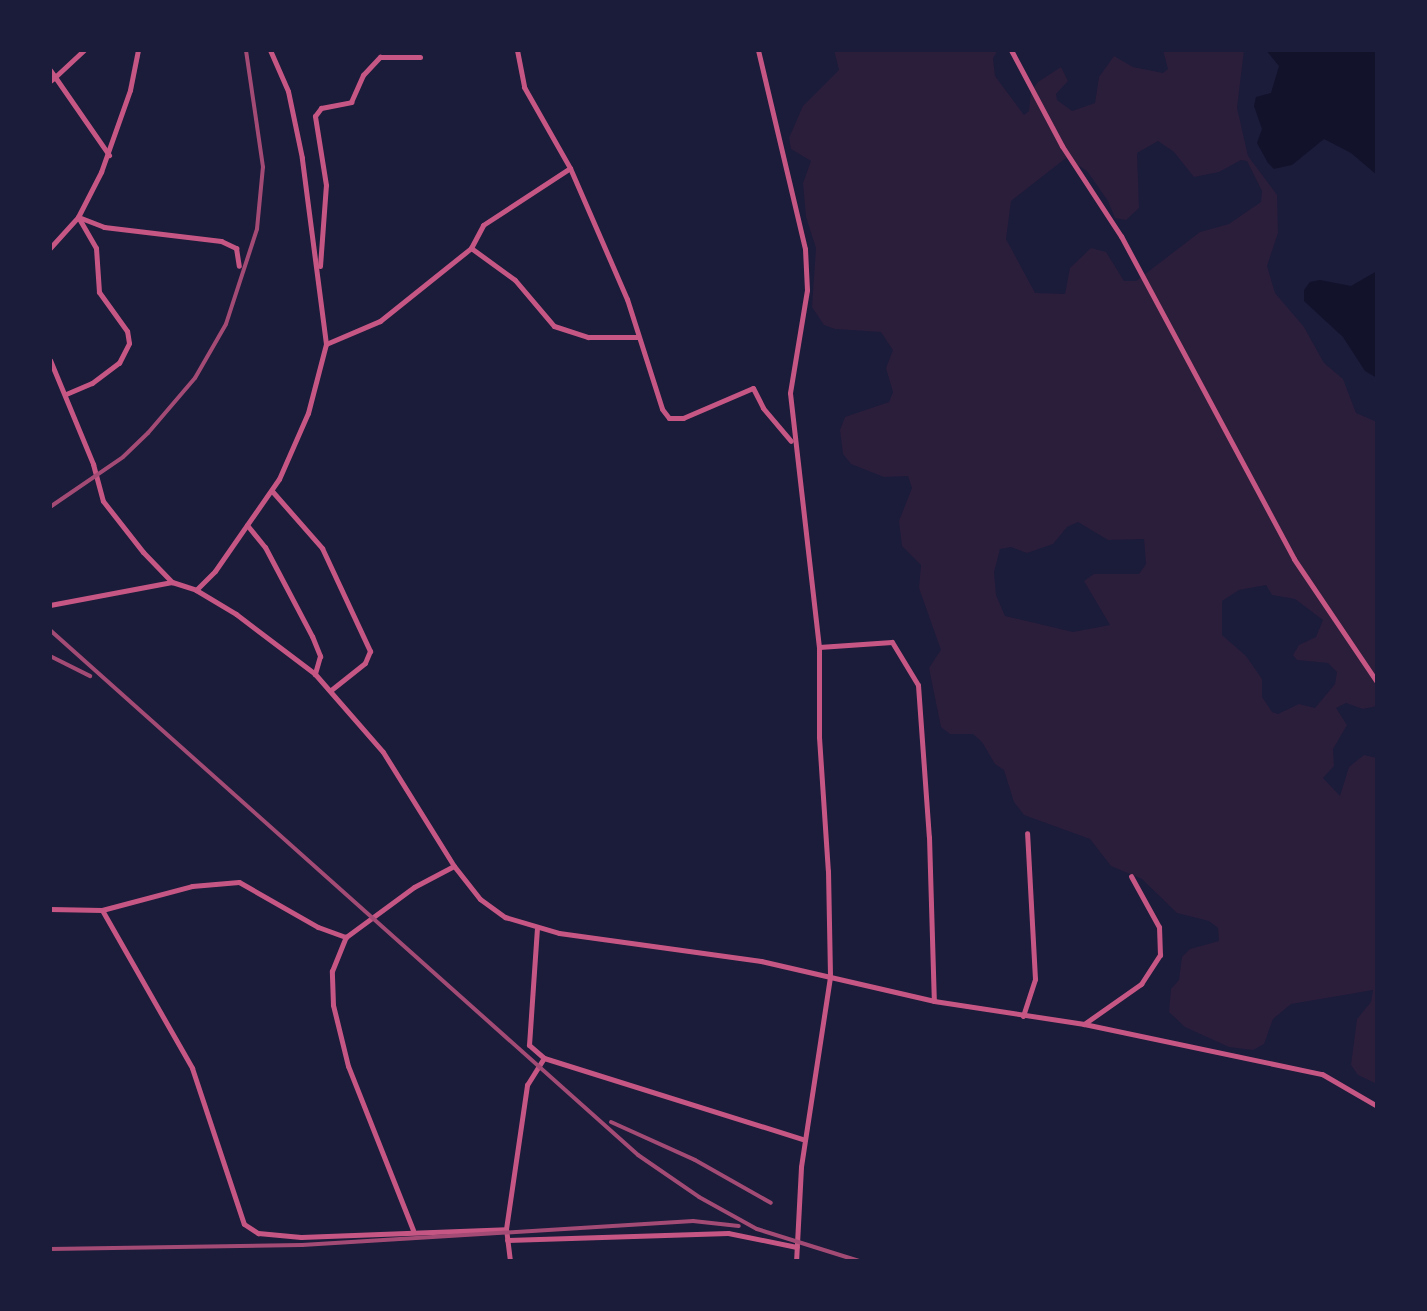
<!DOCTYPE html>
<html>
<head>
<meta charset="utf-8">
<style>
  body { margin:0 }
  #map { position:relative; width:1427px; height:1311px; overflow:hidden; background:#1b1b3a; font-family:Merriweather,serif }
  div>[style] { position:absolute }
  .green>* { inset:0; background:#2a1e3b }
  .water>* { inset:0; background:#12122b }
  .minor>* { height:5px; margin:-2.5px; padding:0 2.5px; transform-origin:2.5px; border-radius:2.5px; background:#c65784 }
  .rail>* { height:4px; margin:-2px; padding:0 2px; transform-origin:2px; border-radius:2px; background:#a44b75 }
  span { translate:-50% -50%; white-space:nowrap; text-align:center; line-height:1.15; -webkit-text-stroke:10px #1b1b3a; paint-order:stroke }
  .frame { position:absolute; inset:0; border:52px solid #1b1b3a; pointer-events:none }
</style>
</head>
<body>
<div id="map">
  <div class="green">
    <div style="clip-path:polygon(evenodd,834px 50px,998px 50px,993px 58px,995px 76px,1024px 115px,1029px 111px,1031px 91px,1038px 82px,1061px 67px,1068px 81px,1056px 94px,1057px 100px,1072px 111px,1095px 103px,1099px 77px,1114px 56px,1133px 67px,1163px 73px,1168px 69px,1163px 50px,1244px 50px,1237px 108px,1248px 156px,1277px 195px,1278px 233px,1267px 266px,1275px 293px,1304px 327px,1324px 363px,1343px 379px,1356px 413px,1377px 422px,1377px 706px,1363px 709px,1346px 703px,1336px 708px,1347px 725px,1333px 749px,1334px 766px,1323px 778px,1340px 796px,1349px 767px,1364px 755px,1377px 758px,1377px 1084px,1358px 1075px,1351px 1065px,1357px 1019px,1371px 1002px,1373px 990px,1291px 1004px,1273px 1019px,1264px 1044px,1253px 1050px,1229px 1047px,1185px 1027px,1169px 1012px,1171px 989px,1179px 980px,1182px 957px,1190px 949px,1219px 941px,1218px 928px,1209px 921px,1177px 913px,1142px 879px,1111px 866px,1090px 839px,1024px 815px,1014px 802px,1004px 770px,995px 764px,982px 742px,973px 734px,950px 734px,941px 727px,929px 668px,941px 650px,919px 588px,921px 565px,902px 546px,899px 521px,912px 488px,908px 476px,884px 477px,851px 464px,843px 454px,840px 430px,845px 417px,889px 402px,893px 392px,886px 368px,893px 350px,881px 332px,835px 329px,824px 325px,812px 307px,816px 248px,806px 217px,803px 183px,811px 161px,791px 149px,789px 138px,803px 106px,839px 70px,834px 50px,1158px 141px,1174px 152px,1194px 177px,1219px 172px,1241px 160px,1247px 161px,1262px 191px,1261px 202px,1229px 224px,1200px 232px,1136px 281px,1124px 281px,1106px 252px,1091px 248px,1070px 268px,1065px 294px,1035px 293px,1006px 239px,1011px 201px,1066px 158px,1087px 171px,1108px 201px,1115px 218px,1126px 220px,1139px 208px,1137px 153px,1158px 141px,834px 50px,1078px 522px,1108px 540px,1144px 539px,1146px 564px,1139px 574px,1094px 574px,1084px 581px,1110px 625px,1073px 632px,1005px 616px,996px 595px,994px 572px,1000px 549px,1011px 547px,1027px 553px,1053px 544px,1067px 527px,1078px 522px,834px 50px,1266px 585px,1272px 595px,1295px 599px,1323px 620px,1316px 637px,1299px 645px,1293px 655px,1297px 660px,1328px 663px,1337px 672px,1335px 684px,1315px 708px,1299px 704px,1278px 714px,1272px 712px,1262px 697px,1262px 679px,1246px 656px,1222px 635px,1222px 601px,1239px 590px,1266px 585px)"></div>
  </div>
  <div class="water">
    <div style="clip-path:polygon(1266px 50px,1377px 50px,1377px 175px,1351px 153px,1324px 139px,1292px 165px,1274px 169px,1268px 163px,1257px 143px,1262px 129px,1254px 106px,1256px 97px,1271px 93px,1279px 66px)"></div>
    <div style="clip-path:polygon(1377px 271px,1376px 300px,1377px 378px,1365px 371px,1343px 337px,1304px 301px,1304px 290px,1310px 282px,1320px 280px,1351px 286px)"></div>
  </div>
  <div class="minor">
    <div style="left:84px;top:50px;width:40px;rotate:137deg"></div>
    <div style="left:55px;top:77px;width:95px;rotate:55.3deg"></div>
    <div style="left:517px;top:50px;width:38px;rotate:79deg"></div>
    <div style="left:524px;top:87px;width:93px;rotate:60.4deg"></div>
    <div style="left:570px;top:168px;width:143px;rotate:66.5deg"></div>
    <div style="left:627px;top:299px;width:115px;rotate:72.3deg"></div>
    <div style="left:662px;top:409px;width:11px;rotate:52deg"></div>
    <div style="left:669px;top:418px;width:14px"></div>
    <div style="left:683px;top:418px;width:76px;rotate:-23.2deg"></div>
    <div style="left:753px;top:388px;width:22px;rotate:63deg"></div>
    <div style="left:763px;top:408px;width:43px;rotate:49.7deg"></div>
    <div style="left:758px;top:50px;width:204px;rotate:76.7deg"></div>
    <div style="left:805px;top:249px;width:41px;rotate:87.2deg"></div>
    <div style="left:807px;top:290px;width:104px;rotate:99.4deg"></div>
    <div style="left:790px;top:393px;width:256px;rotate:83.5deg"></div>
    <div style="left:819px;top:647px;width:90px;rotate:90deg"></div>
    <div style="left:819px;top:737px;width:134px;rotate:86.2deg"></div>
    <div style="left:828px;top:871px;width:106px;rotate:88.9deg"></div>
    <div style="left:830px;top:977px;width:192px;rotate:98.7deg"></div>
    <div style="left:801px;top:1167px;width:94px;rotate:93deg"></div>
    <div style="left:1011px;top:50px;width:109px;rotate:62deg"></div>
    <div style="left:1062px;top:146px;width:108px;rotate:56.8deg"></div>
    <div style="left:1121px;top:236px;width:366px;rotate:61.8deg"></div>
    <div style="left:1294px;top:559px;width:148px;rotate:56deg"></div>
    <div style="left:50px;top:70px;width:9px;rotate:54deg"></div>
    <div style="left:55px;top:77px;width:6px;rotate:141deg"></div>
    <div style="left:81px;top:218px;width:25px;rotate:21deg"></div>
    <div style="left:104px;top:227px;width:118px;rotate:6.8deg"></div>
    <div style="left:221px;top:241px;width:17px;rotate:25deg"></div>
    <div style="left:236px;top:248px;width:18px;rotate:81deg"></div>
    <div style="left:50px;top:248px;width:42px;rotate:-47.9deg"></div>
    <div style="left:78px;top:217px;width:51px;rotate:-62.9deg"></div>
    <div style="left:101px;top:172px;width:87px;rotate:-70.5deg"></div>
    <div style="left:130px;top:90px;width:41px;rotate:-78.7deg"></div>
    <div style="left:471px;top:248px;width:54px;rotate:36deg"></div>
    <div style="left:515px;top:280px;width:60px;rotate:49.7deg"></div>
    <div style="left:554px;top:326px;width:36px;rotate:18deg"></div>
    <div style="left:588px;top:337px;width:50px"></div>
    <div style="left:471px;top:248px;width:26px;rotate:-62deg"></div>
    <div style="left:483px;top:225px;width:104px;rotate:-33.2deg"></div>
    <div style="left:320px;top:266px;width:81px;rotate:-85.8deg"></div>
    <div style="left:326px;top:185px;width:70px;rotate:-99.1deg"></div>
    <div style="left:315px;top:116px;width:10px;rotate:-53deg"></div>
    <div style="left:321px;top:108px;width:31px;rotate:-11deg"></div>
    <div style="left:351px;top:102px;width:30px;rotate:-66deg"></div>
    <div style="left:363px;top:75px;width:25px;rotate:-47deg"></div>
    <div style="left:380px;top:57px;width:40px"></div>
    <div style="left:326px;top:344px;width:59px;rotate:-23.1deg"></div>
    <div style="left:380px;top:321px;width:117px;rotate:-38.7deg"></div>
    <div style="left:50px;top:360px;width:113px;rotate:67.5deg"></div>
    <div style="left:93px;top:464px;width:38px;rotate:75deg"></div>
    <div style="left:103px;top:501px;width:65px;rotate:51.9deg"></div>
    <div style="left:143px;top:552px;width:42px;rotate:46deg"></div>
    <div style="left:172px;top:582px;width:25px;rotate:18deg"></div>
    <div style="left:196px;top:590px;width:47px;rotate:31deg"></div>
    <div style="left:236px;top:614px;width:99px;rotate:37.2deg"></div>
    <div style="left:315px;top:674px;width:103px;rotate:48.9deg"></div>
    <div style="left:383px;top:752px;width:134px;rotate:58.1deg"></div>
    <div style="left:454px;top:866px;width:42px;rotate:51.8deg"></div>
    <div style="left:480px;top:899px;width:31px;rotate:36deg"></div>
    <div style="left:505px;top:917px;width:56px;rotate:16.5deg"></div>
    <div style="left:559px;top:933px;width:204px;rotate:7.9deg"></div>
    <div style="left:761px;top:961px;width:178px;rotate:13deg"></div>
    <div style="left:934px;top:1001px;width:152px;rotate:8.7deg"></div>
    <div style="left:1084px;top:1024px;width:243px;rotate:11.9deg"></div>
    <div style="left:1322px;top:1074px;width:64px;rotate:30.2deg"></div>
    <div style="left:66px;top:394px;width:28px;rotate:-23deg"></div>
    <div style="left:92px;top:383px;width:34px;rotate:-37deg"></div>
    <div style="left:119px;top:363px;width:22px;rotate:-63deg"></div>
    <div style="left:129px;top:343px;width:12px;rotate:-99deg"></div>
    <div style="left:127px;top:331px;width:48px;rotate:-125.7deg"></div>
    <div style="left:99px;top:292px;width:44px;rotate:-93.9deg"></div>
    <div style="left:96px;top:248px;width:36px;rotate:-120deg"></div>
    <div style="left:272px;top:491px;width:76px;rotate:48.7deg"></div>
    <div style="left:322px;top:548px;width:114px;rotate:65deg"></div>
    <div style="left:370px;top:651px;width:13px;rotate:113deg"></div>
    <div style="left:365px;top:663px;width:43px;rotate:141.5deg"></div>
    <div style="left:247px;top:525px;width:28px;rotate:51deg"></div>
    <div style="left:265px;top:547px;width:101px;rotate:62.2deg"></div>
    <div style="left:312px;top:636px;width:22px;rotate:68deg"></div>
    <div style="left:320px;top:656px;width:19px;rotate:106deg"></div>
    <div style="left:196px;top:590px;width:27px;rotate:-45deg"></div>
    <div style="left:215px;top:571px;width:112px;rotate:-55.2deg"></div>
    <div style="left:279px;top:479px;width:72px;rotate:-66.3deg"></div>
    <div style="left:308px;top:413px;width:71px;rotate:-75.4deg"></div>
    <div style="left:326px;top:344px;width:188px;rotate:-97.4deg"></div>
    <div style="left:302px;top:158px;width:68px;rotate:-101.8deg"></div>
    <div style="left:288px;top:91px;width:45px;rotate:-113.7deg"></div>
    <div style="left:50px;top:605px;width:124px;rotate:-10.7deg"></div>
    <div style="left:819px;top:647px;width:73px;rotate:-3.9deg"></div>
    <div style="left:892px;top:642px;width:50px;rotate:58.8deg"></div>
    <div style="left:918px;top:685px;width:152px;rotate:85.9deg"></div>
    <div style="left:929px;top:837px;width:164px;rotate:88.3deg"></div>
    <div style="left:50px;top:909px;width:52px;rotate:1.1deg"></div>
    <div style="left:102px;top:910px;width:93px;rotate:-14.9deg"></div>
    <div style="left:192px;top:886px;width:47px;rotate:-4.9deg"></div>
    <div style="left:239px;top:882px;width:91px;rotate:29.7deg"></div>
    <div style="left:318px;top:927px;width:30px;rotate:20deg"></div>
    <div style="left:102px;top:910px;width:182px;rotate:60.3deg"></div>
    <div style="left:192px;top:1068px;width:164px;rotate:71.6deg"></div>
    <div style="left:244px;top:1224px;width:17px;rotate:33deg"></div>
    <div style="left:258px;top:1233px;width:43px;rotate:5.3deg"></div>
    <div style="left:301px;top:1237px;width:205px;rotate:-2.2deg"></div>
    <div style="left:1023px;top:1016px;width:39px;rotate:-72deg"></div>
    <div style="left:1035px;top:979px;width:146px;rotate:-93.1deg"></div>
    <div style="left:1084px;top:1024px;width:70px;rotate:-35.1deg"></div>
    <div style="left:1141px;top:984px;width:35px;rotate:-57deg"></div>
    <div style="left:1160px;top:955px;width:28px;rotate:-92deg"></div>
    <div style="left:1159px;top:927px;width:58px;rotate:-118.8deg"></div>
    <div style="left:544px;top:1058px;width:271px;rotate:17.4deg"></div>
    <div style="left:413px;top:1230px;width:176px;rotate:-111.6deg"></div>
    <div style="left:348px;top:1066px;width:63px;rotate:-103.8deg"></div>
    <div style="left:333px;top:1005px;width:34px;rotate:-92deg"></div>
    <div style="left:332px;top:971px;width:37px;rotate:-68deg"></div>
    <div style="left:346px;top:937px;width:84px;rotate:-36.3deg"></div>
    <div style="left:414px;top:887px;width:45px;rotate:-27.7deg"></div>
    <div style="left:507px;top:1240px;width:221px;rotate:-1.8deg"></div>
    <div style="left:728px;top:1233px;width:70px;rotate:11.5deg"></div>
    <div style="left:510px;top:1261px;width:32px;rotate:-97deg"></div>
    <div style="left:506px;top:1229px;width:146px;rotate:-81.7deg"></div>
    <div style="left:527px;top:1085px;width:32px;rotate:-58deg"></div>
    <div style="left:544px;top:1058px;width:20px;rotate:-139deg"></div>
    <div style="left:529px;top:1045px;width:116px;rotate:-86.1deg"></div>
  </div>
  <div class="rail">
    <div style="left:50px;top:507px;width:88px;rotate:-34.4deg"></div>
    <div style="left:123px;top:457px;width:35px;rotate:-44deg"></div>
    <div style="left:148px;top:433px;width:72px;rotate:-49.5deg"></div>
    <div style="left:195px;top:378px;width:62px;rotate:-60.1deg"></div>
    <div style="left:226px;top:324px;width:100px;rotate:-71.9deg"></div>
    <div style="left:257px;top:229px;width:62px;rotate:-84.5deg"></div>
    <div style="left:263px;top:167px;width:118px;rotate:-98.3deg"></div>
    <div style="left:50px;top:630px;width:788px;rotate:41.76deg"></div>
    <div style="left:638px;top:1155px;width:74px;rotate:34.5deg"></div>
    <div style="left:699px;top:1197px;width:66px;rotate:28.9deg"></div>
    <div style="left:757px;top:1229px;width:107px;rotate:17.4deg"></div>
    <div style="left:50px;top:656px;width:45px;rotate:26.6deg"></div>
    <div style="left:611px;top:1122px;width:92px;rotate:24.3deg"></div>
    <div style="left:695px;top:1160px;width:87px;rotate:29.5deg"></div>
    <div style="left:50px;top:1249px;width:252px;rotate:-0.9deg"></div>
    <div style="left:302px;top:1245px;width:392px;rotate:-3.5deg"></div>
    <div style="left:693px;top:1221px;width:46px;rotate:6.2deg"></div>
  </div>
  <div class="frame"></div>
</div>
</body>
</html>
